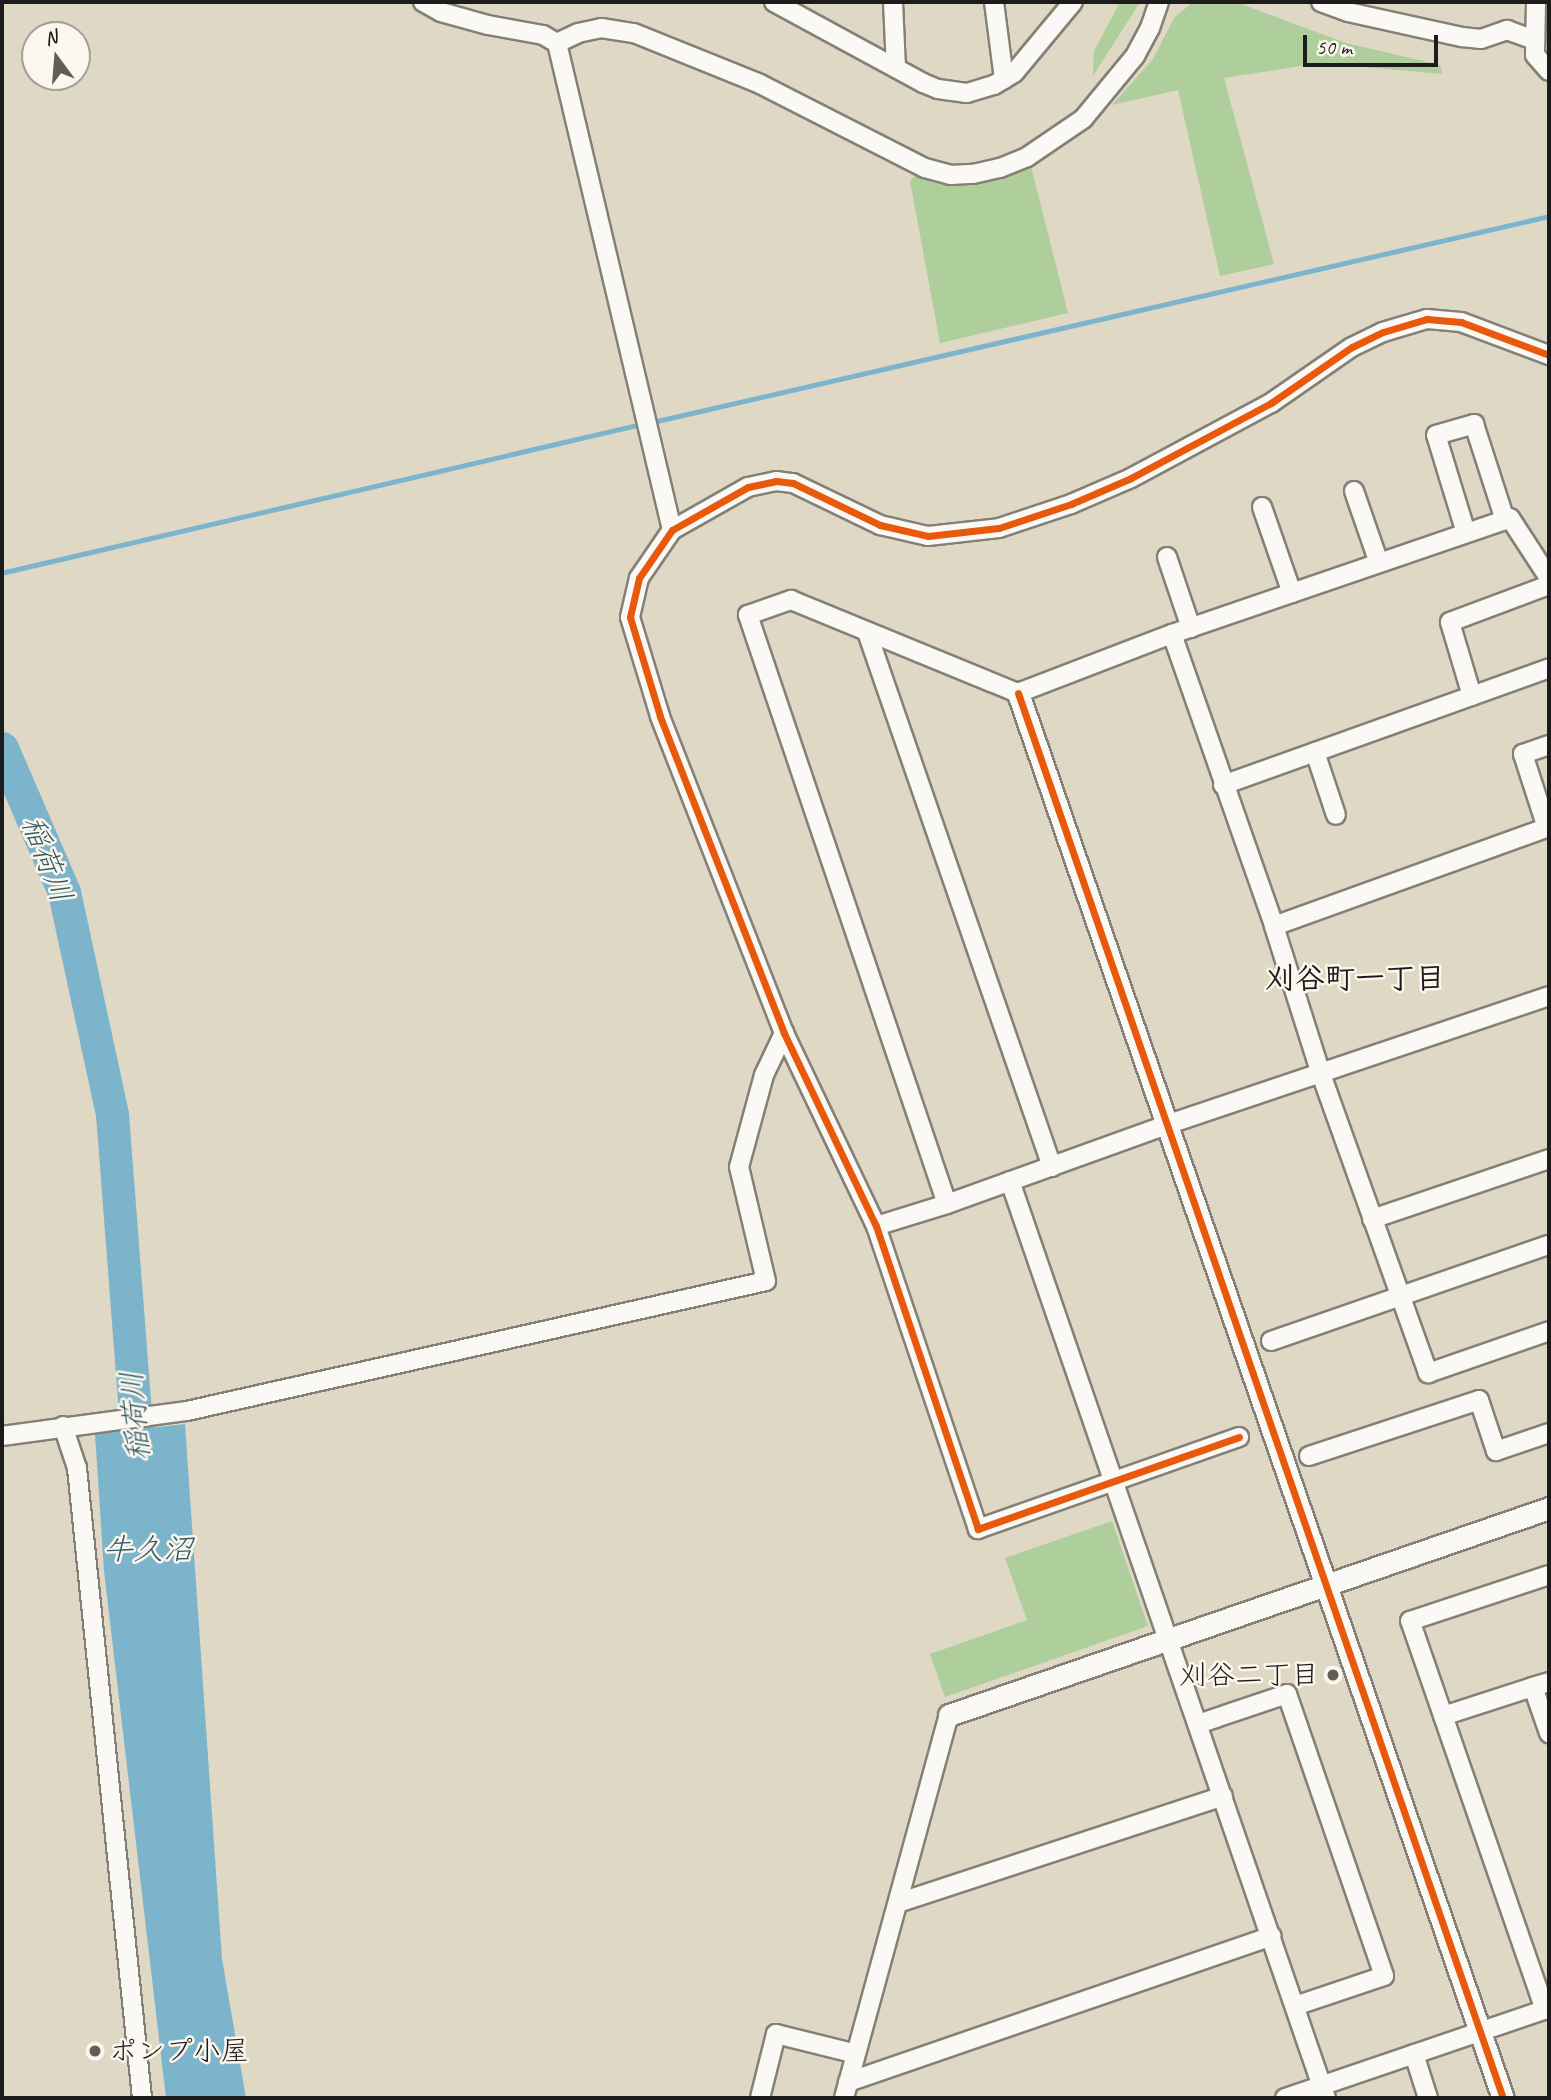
<!DOCTYPE html>
<html>
<head>
<meta charset="utf-8">
<style>
  body { margin:0 }
  #map { position:relative; width:1551px; height:2100px; overflow:hidden; background:#dfd8c4; font-family:Caveat,"Klee One",sans-serif }
  div>[style] { position:absolute }
  .green>* { inset:0; background:#aece9c }
  .water>* { inset:0; background:#7cb5cb }
  .stream>* { height:5px; margin:-2.5px; padding:0 2.5px; transform-origin:2.5px; border-radius:2.5px; background:#7cb5cb }
  .river>* { height:33px; margin:-16.5px; padding:0 16.5px; transform-origin:16.5px; border-radius:16.5px; background:#7cb5cb }
  .roads { filter:drop-shadow(2px 0 #848076) drop-shadow(-2px 0 #848076) drop-shadow(0 2px #848076) drop-shadow(0 -2px #848076) }
  .minor>* { height:18px; margin:-9px; padding:0 9px; transform-origin:9px; border-radius:9px; background:#faf9f6 }
  .tertiary>* { height:21px; margin:-10.5px; padding:0 10.5px; transform-origin:10.5px; border-radius:10.5px; background:#faf9f6 }
  .cycleway>* { height:7px; margin:-3.5px; padding:0 3.5px; transform-origin:3.5px; border-radius:3.5px; background:#e8590c }
  .dots>* { width:19px; height:19px; translate:-50% -50%; box-sizing:border-box; border:4px solid #fbf7ec; border-radius:50% }
  span { translate:-50% -50%; white-space:nowrap; text-align:center; line-height:1.15; -webkit-text-stroke:5px #fbf7ec; paint-order:stroke }
  .poi-label { font-size:28px; color:#1c1c1c }
  .right { translate:-100% -50%; text-align:right }
  .left { translate:0 -50%; text-align:left }
  .water-label { font-size:30px; color:#345a6c; font-style:italic }
  .neighbourhood-label { font-size:30px; color:#1c1c1c; font-weight:700 }
  .frame { position:absolute; inset:0; border:4px solid #1c1c1c; pointer-events:none }
  .north { position:absolute; left:21px; top:21px; width:70px; height:70px; box-sizing:border-box; background:#fbf7ec; border:2px solid #a29f99; border-radius:50%; rotate:344deg; font-size:19px; font-weight:700; line-height:28px; text-align:center; color:#1c1c1c }
  .north::after { content:''; display:block; margin:auto; width:24px; height:32px; background:#605e57; clip-path:polygon(50% 0,100% 100%,50% 72%,0 100%) }
  .scale { position:absolute; left:1303px; top:35px; width:135px; height:32px; box-sizing:border-box; border:4px solid #1c1c1c; border-top:0; padding-left:9px; font-size:21px; line-height:24px; white-space:nowrap; color:#1c1c1c; -webkit-text-stroke:5px #fbf7ec; paint-order:stroke }
</style>
</head>
<body>
<div id="map">
  <div class="green">
    <div style="clip-path:polygon(1120px 2px,1140px 2px,1093px 76px,1094px 51px)"></div>
    <div style="clip-path:polygon(1193px 2px,1236px 2px,1346px 43px,1440px 65px,1442px 74px,1320px 63px,1224px 78px,1274px 264px,1220px 276px,1178px 90px,1112px 105px,1153px 59px,1174px 18px)"></div>
    <div style="clip-path:polygon(1030px 162px,1068px 313px,940px 343px,910px 181px,915px 175px,952px 184px,983px 181px,1010px 173px)"></div>
    <div style="clip-path:polygon(1112px 1521px,1148px 1626px,945px 1697px,930px 1654px,1027px 1620px,1005px 1558px)"></div>
  </div>
  <div class="water">
    <div style="clip-path:polygon(185px 1424px,222px 1959px,246px 2098px,166px 2098px,104px 1571px,95px 1434px)"></div>
  </div>
  <div class="stream">
    <div style="left:657px;top:421px;width:915px;rotate:-12.94deg"></div>
    <div style="left:5px;top:572px;width:645px;rotate:-13.09deg"></div>
  </div>
  <div class="river">
    <div style="left:2px;top:748px;width:157px;rotate:66.7deg"></div>
    <div style="left:64px;top:892px;width:227px;rotate:77.8deg"></div>
    <div style="left:112px;top:1114px;width:342px;rotate:85.6deg"></div>
  </div>
  <div class="roads">
    <div class="minor">
      <div style="left:423px;top:2px;width:21px;rotate:29deg"></div>
      <div style="left:441px;top:12px;width:49px;rotate:15.5deg"></div>
      <div style="left:488px;top:25px;width:56px;rotate:10.3deg"></div>
      <div style="left:543px;top:35px;width:16px;rotate:30deg"></div>
      <div style="left:557px;top:43px;width:500px;rotate:76.71deg"></div>
      <div style="left:774px;top:2px;width:170px;rotate:28.5deg"></div>
      <div style="left:923px;top:83px;width:16px;rotate:22deg"></div>
      <div style="left:938px;top:89px;width:29px;rotate:8deg"></div>
      <div style="left:967px;top:93px;width:28px;rotate:-17deg"></div>
      <div style="left:994px;top:85px;width:23px;rotate:-31deg"></div>
      <div style="left:1014px;top:73px;width:92px;rotate:-50.3deg"></div>
      <div style="left:893px;top:2px;width:66px;rotate:87.4deg"></div>
      <div style="left:994px;top:2px;width:78px;rotate:82.6deg"></div>
      <div style="left:1321px;top:2px;width:29px;rotate:20deg"></div>
      <div style="left:1348px;top:12px;width:117px;rotate:12.4deg"></div>
      <div style="left:1462px;top:37px;width:19px;rotate:6deg"></div>
      <div style="left:1481px;top:39px;width:28px;rotate:-19deg"></div>
      <div style="left:1507px;top:30px;width:30px;rotate:20deg"></div>
      <div style="left:1536px;top:2px;width:53px;rotate:91.1deg"></div>
      <div style="left:1535px;top:55px;width:21px;rotate:49deg"></div>
      <div style="left:557px;top:43px;width:23px;rotate:-25deg"></div>
      <div style="left:578px;top:33px;width:24px;rotate:-12deg"></div>
      <div style="left:601px;top:28px;width:33px;rotate:9deg"></div>
      <div style="left:634px;top:33px;width:136px;rotate:22deg"></div>
      <div style="left:760px;top:84px;width:185px;rotate:27deg"></div>
      <div style="left:925px;top:168px;width:27px;rotate:15deg"></div>
      <div style="left:951px;top:175px;width:22px;rotate:-3deg"></div>
      <div style="left:973px;top:174px;width:28px;rotate:-13deg"></div>
      <div style="left:1000px;top:168px;width:29px;rotate:-22deg"></div>
      <div style="left:1027px;top:157px;width:68px;rotate:-34.2deg"></div>
      <div style="left:1083px;top:119px;width:82px;rotate:-50.5deg"></div>
      <div style="left:1135px;top:56px;width:32px;rotate:-62deg"></div>
      <div style="left:1150px;top:28px;width:28px;rotate:-71deg"></div>
      <div style="left:1354px;top:491px;width:76px;rotate:70.9deg"></div>
      <div style="left:1262px;top:507px;width:91px;rotate:70.8deg"></div>
      <div style="left:1466px;top:533px;width:102px;rotate:-107deg"></div>
      <div style="left:1436px;top:435px;width:40px;rotate:-16deg"></div>
      <div style="left:1474px;top:424px;width:101px;rotate:72.1deg"></div>
      <div style="left:1167px;top:557px;width:75px;rotate:71.3deg"></div>
      <div style="left:867px;top:632px;width:566px;rotate:70.92deg"></div>
      <div style="left:1172px;top:634px;width:309px;rotate:70.7deg"></div>
      <div style="left:1274px;top:926px;width:155px;rotate:72.4deg"></div>
      <div style="left:1321px;top:1074px;width:318px;rotate:70.3deg"></div>
      <div style="left:1428px;top:1373px;width:128px;rotate:-19.1deg"></div>
      <div style="left:1472px;top:696px;width:77px;rotate:-106.6deg"></div>
      <div style="left:1450px;top:622px;width:106px;rotate:-20.5deg"></div>
      <div style="left:1315px;top:752px;width:66px;rotate:71.6deg"></div>
      <div style="left:1223px;top:785px;width:346px;rotate:-19.7deg"></div>
      <div style="left:1547px;top:828px;width:78px;rotate:-108deg"></div>
      <div style="left:1523px;top:754px;width:28px;rotate:-19deg"></div>
      <div style="left:1274px;top:926px;width:292px;rotate:-19.8deg"></div>
      <div style="left:1010px;top:1181px;width:970px;rotate:70.99deg"></div>
      <div style="left:947px;top:1204px;width:622px;rotate:-108.67deg"></div>
      <div style="left:748px;top:615px;width:46px;rotate:-19.2deg"></div>
      <div style="left:791px;top:600px;width:245px;rotate:22.3deg"></div>
      <div style="left:1018px;top:693px;width:165px;rotate:-21deg"></div>
      <div style="left:1172px;top:634px;width:357px;rotate:-18.9deg"></div>
      <div style="left:1510px;top:518px;width:72px;rotate:57deg"></div>
      <div style="left:1372px;top:1219px;width:187px;rotate:-18.7deg"></div>
      <div style="left:876px;top:1226px;width:74px;rotate:-17.2deg"></div>
      <div style="left:947px;top:1204px;width:233px;rotate:-19.8deg"></div>
      <div style="left:1166px;top:1125px;width:404px;rotate:-18.6deg"></div>
      <div style="left:1271px;top:1341px;width:294px;rotate:-19.1deg"></div>
      <div style="left:63px;top:1426px;width:44px;rotate:71.6deg"></div>
      <div style="left:77px;top:1468px;width:633px;rotate:84.11deg"></div>
      <div style="left:2px;top:1436px;width:187px;rotate:-7.7deg"></div>
      <div style="left:187px;top:1411px;width:593px;rotate:-12.65deg"></div>
      <div style="left:766px;top:1281px;width:117px;rotate:-103.3deg"></div>
      <div style="left:739px;top:1167px;width:95px;rotate:-74.8deg"></div>
      <div style="left:764px;top:1075px;width:47px;rotate:-64.5deg"></div>
      <div style="left:1239px;top:1437px;width:277px;rotate:160.6deg"></div>
      <div style="left:978px;top:1529px;width:320px;rotate:-108.6deg"></div>
      <div style="left:876px;top:1226px;width:214px;rotate:-115.5deg"></div>
      <div style="left:784px;top:1033px;width:340px;rotate:-111.4deg"></div>
      <div style="left:660px;top:716px;width:103px;rotate:-106.9deg"></div>
      <div style="left:630px;top:617px;width:40px;rotate:-77deg"></div>
      <div style="left:639px;top:578px;width:58px;rotate:-55.5deg"></div>
      <div style="left:672px;top:530px;width:87px;rotate:-29.5deg"></div>
      <div style="left:748px;top:487px;width:29px;rotate:-12deg"></div>
      <div style="left:776px;top:481px;width:17px;rotate:7deg"></div>
      <div style="left:793px;top:483px;width:97px;rotate:25.8deg"></div>
      <div style="left:880px;top:525px;width:49px;rotate:12.9deg"></div>
      <div style="left:928px;top:536px;width:71px;rotate:-6.4deg"></div>
      <div style="left:999px;top:528px;width:76px;rotate:-18.4deg"></div>
      <div style="left:1071px;top:504px;width:65px;rotate:-23.4deg"></div>
      <div style="left:1131px;top:478px;width:159px;rotate:-28.2deg"></div>
      <div style="left:1271px;top:403px;width:98px;rotate:-34.7deg"></div>
      <div style="left:1352px;top:347px;width:34px;rotate:-26deg"></div>
      <div style="left:1383px;top:332px;width:46px;rotate:-16.5deg"></div>
      <div style="left:1427px;top:319px;width:34px;rotate:5deg"></div>
      <div style="left:1461px;top:322px;width:94px;rotate:20.6deg"></div>
      <div style="left:1309px;top:1456px;width:179px;rotate:-18.2deg"></div>
      <div style="left:1479px;top:1400px;width:54px;rotate:71.6deg"></div>
      <div style="left:1496px;top:1451px;width:56px;rotate:-18.8deg"></div>
      <div style="left:1549px;top:1682px;width:17px;rotate:163deg"></div>
      <div style="left:1533px;top:1687px;width:49px;rotate:70.8deg"></div>
      <div style="left:1443px;top:1716px;width:95px;rotate:-17.9deg"></div>
      <div style="left:1198px;top:1724px;width:94px;rotate:-18.6deg"></div>
      <div style="left:1287px;top:1694px;width:298px;rotate:71deg"></div>
      <div style="left:1384px;top:1976px;width:94px;rotate:161.4deg"></div>
      <div style="left:898px;top:1903px;width:342px;rotate:-18.2deg"></div>
      <div style="left:1545px;top:2010px;width:412px;rotate:-109.1deg"></div>
      <div style="left:1410px;top:1621px;width:146px;rotate:-18.3deg"></div>
      <div style="left:1414px;top:2054px;width:46px;rotate:72.3deg"></div>
      <div style="left:848px;top:2082px;width:448px;rotate:-19deg"></div>
      <div style="left:760px;top:2098px;width:66px;rotate:-76deg"></div>
      <div style="left:776px;top:2034px;width:82px;rotate:14deg"></div>
      <div style="left:844px;top:2098px;width:397px;rotate:-74.7deg"></div>
      <div style="left:1285px;top:2098px;width:279px;rotate:-18.8deg"></div>
    </div>
    <div class="tertiary">
      <div style="left:1018px;top:693px;width:1486px;rotate:70.96deg"></div>
      <div style="left:949px;top:1715px;width:635px;rotate:-19.03deg"></div>
    </div>
  </div>
  <div class="cycleway">
    <div style="left:1018px;top:693px;width:1486px;rotate:70.96deg"></div>
    <div style="left:1239px;top:1437px;width:277px;rotate:160.6deg"></div>
    <div style="left:978px;top:1529px;width:320px;rotate:-108.6deg"></div>
    <div style="left:876px;top:1226px;width:214px;rotate:-115.5deg"></div>
    <div style="left:784px;top:1033px;width:340px;rotate:-111.4deg"></div>
    <div style="left:660px;top:716px;width:103px;rotate:-106.9deg"></div>
    <div style="left:630px;top:617px;width:40px;rotate:-77deg"></div>
    <div style="left:639px;top:578px;width:58px;rotate:-55.5deg"></div>
    <div style="left:672px;top:530px;width:87px;rotate:-29.5deg"></div>
    <div style="left:748px;top:487px;width:29px;rotate:-12deg"></div>
    <div style="left:776px;top:481px;width:17px;rotate:7deg"></div>
    <div style="left:793px;top:483px;width:97px;rotate:25.8deg"></div>
    <div style="left:880px;top:525px;width:49px;rotate:12.9deg"></div>
    <div style="left:928px;top:536px;width:71px;rotate:-6.4deg"></div>
    <div style="left:999px;top:528px;width:76px;rotate:-18.4deg"></div>
    <div style="left:1071px;top:504px;width:65px;rotate:-23.4deg"></div>
    <div style="left:1131px;top:478px;width:159px;rotate:-28.2deg"></div>
    <div style="left:1271px;top:403px;width:98px;rotate:-34.7deg"></div>
    <div style="left:1352px;top:347px;width:34px;rotate:-26deg"></div>
    <div style="left:1383px;top:332px;width:46px;rotate:-16.5deg"></div>
    <div style="left:1427px;top:319px;width:34px;rotate:5deg"></div>
    <div style="left:1461px;top:322px;width:94px;rotate:20.6deg"></div>
  </div>
  <div class="dots">
    <div style="left:1333px;top:1675px;background:#605e57"></div>
    <div style="left:95px;top:2051px;background:#605e57"></div>
  </div>
  <div class="poi-label">
    <span class="right" style="left:1319px;top:1675px">刈谷二丁目</span>
    <span class="left" style="left:109px;top:2051px">ポンプ小屋</span>
  </div>
  <div class="water-label">
    <span style="left:47px;top:859px;rotate:69deg">稲荷川</span>
    <span style="left:135px;top:1416px;rotate:-95deg">稲荷川</span>
    <span style="left:148px;top:1549px">牛久沼</span>
  </div>
  <div class="neighbourhood-label">
    <span style="left:1355px;top:978px">刈谷町一丁目</span>
  </div>
  <div class="frame"></div>
  <div class="north">N</div>
  <div class="scale">50 m</div>
</div>
</body>
</html>
